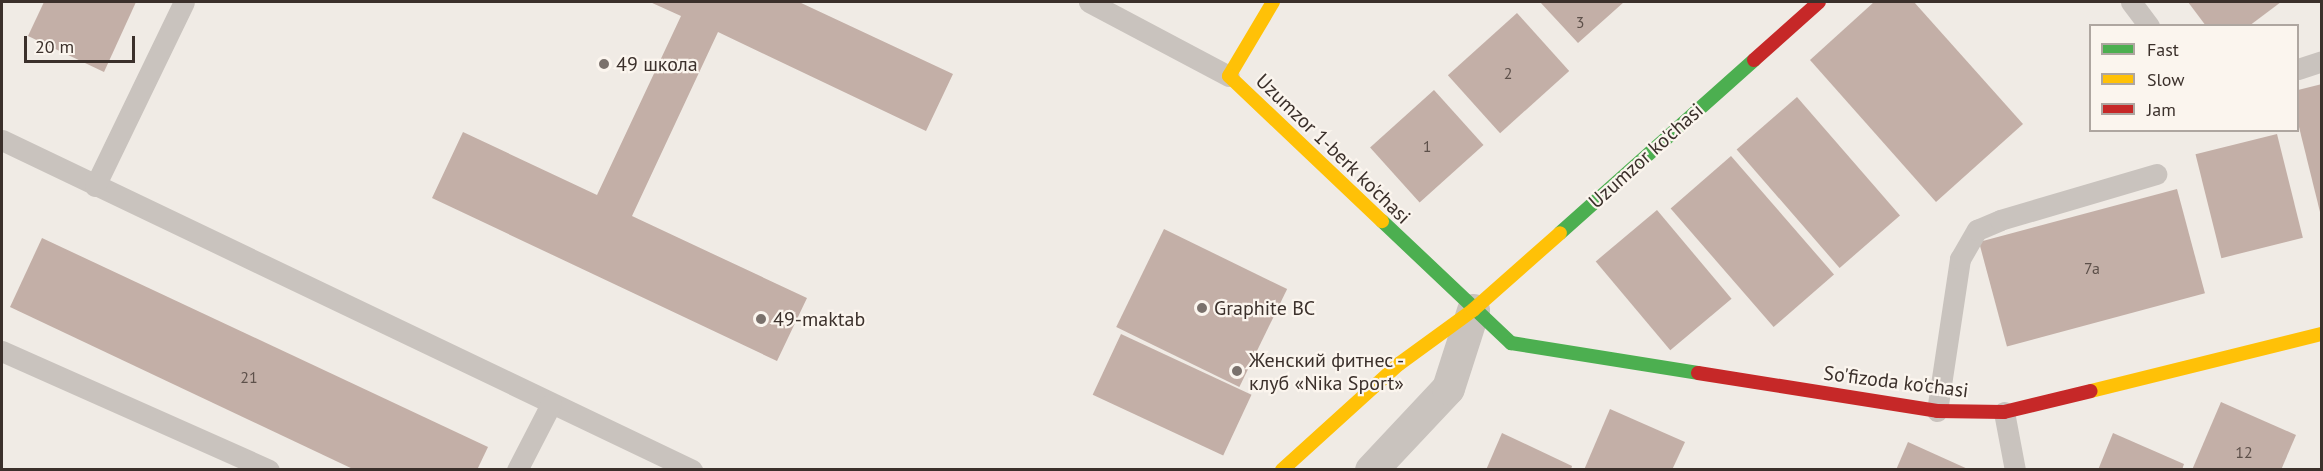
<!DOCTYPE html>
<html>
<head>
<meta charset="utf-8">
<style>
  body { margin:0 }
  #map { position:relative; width:2323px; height:471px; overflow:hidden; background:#f0ebe5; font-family:"PT Sans",sans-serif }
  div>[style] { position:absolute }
  .building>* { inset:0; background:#c3afa7; transform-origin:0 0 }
  .lane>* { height:21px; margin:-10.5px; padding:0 10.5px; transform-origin:10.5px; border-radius:10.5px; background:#c9c3be }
  .street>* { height:33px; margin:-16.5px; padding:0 16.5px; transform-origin:16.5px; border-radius:16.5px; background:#c9c3be }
  .fast>* { height:14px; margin:-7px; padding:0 7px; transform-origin:7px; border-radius:7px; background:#4caf50 }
  .slow>* { height:14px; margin:-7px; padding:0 7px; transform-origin:7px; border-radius:7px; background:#ffc107 }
  .jam>* { height:14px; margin:-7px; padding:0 7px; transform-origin:7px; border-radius:7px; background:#c62828 }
  .dots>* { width:16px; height:16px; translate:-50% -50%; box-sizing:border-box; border:3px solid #fbf5ee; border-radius:50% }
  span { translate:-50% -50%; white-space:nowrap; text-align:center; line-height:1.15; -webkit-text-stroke:4.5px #fbf5ee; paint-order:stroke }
  .number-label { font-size:16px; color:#5d504a }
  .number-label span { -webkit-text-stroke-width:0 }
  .poi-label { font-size:20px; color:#3b302b }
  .left { translate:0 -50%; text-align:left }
  .street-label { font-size:20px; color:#3b302b }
  .frame { position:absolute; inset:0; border:3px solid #3b302b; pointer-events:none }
  .legend { position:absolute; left:2089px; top:24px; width:210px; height:108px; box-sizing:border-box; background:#fbf5ee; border:2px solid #aea6a0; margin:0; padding:8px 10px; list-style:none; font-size:18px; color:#3b302b }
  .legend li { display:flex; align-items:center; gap:12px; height:30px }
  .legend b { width:30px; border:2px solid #aea6a0 }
  .scale { position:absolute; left:24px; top:36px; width:111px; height:27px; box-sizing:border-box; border:3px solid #3b302b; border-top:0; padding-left:8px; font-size:18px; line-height:21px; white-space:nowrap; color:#3b302b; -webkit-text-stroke:4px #fbf5ee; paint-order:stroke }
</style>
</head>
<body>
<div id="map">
  <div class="building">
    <div style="clip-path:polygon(44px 2px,136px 2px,104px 72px,28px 36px)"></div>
    <div style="clip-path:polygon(650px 2px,799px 2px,953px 74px,926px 131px,718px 32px,632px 216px,807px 298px,777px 361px,432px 198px,463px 132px,597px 195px,681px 16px)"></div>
    <div style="clip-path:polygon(1540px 2px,1624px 2px,1578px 43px)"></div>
    <div style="clip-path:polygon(1874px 2px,1914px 2px,2023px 124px,1936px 202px,1810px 60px)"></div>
    <div style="clip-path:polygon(2188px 2px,2281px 2px,2249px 26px,2206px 26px)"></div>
    <div style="left:1517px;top:13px;width:78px;height:93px;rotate:48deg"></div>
    <div style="clip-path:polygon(2322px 84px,2322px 216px,2321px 216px,2298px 123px,2298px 90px)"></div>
    <div style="left:1434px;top:90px;width:74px;height:86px;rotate:48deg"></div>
    <div style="left:1797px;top:97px;width:157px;height:80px;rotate:49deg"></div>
    <div style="left:2277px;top:134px;width:107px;height:84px;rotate:76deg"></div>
    <div style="left:1731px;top:156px;width:157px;height:80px;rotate:49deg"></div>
    <div style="left:2177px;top:189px;width:108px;height:205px;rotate:75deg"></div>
    <div style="left:1657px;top:210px;width:116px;height:80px;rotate:50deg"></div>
    <div style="left:1164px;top:229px;width:137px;height:109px;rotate:26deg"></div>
    <div style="clip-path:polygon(42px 238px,488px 447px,477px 470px,355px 470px,10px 307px)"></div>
    <div style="left:1121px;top:334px;width:144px;height:67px;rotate:25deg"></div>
    <div style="clip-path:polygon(2221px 402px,2296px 435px,2281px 470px,2192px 470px)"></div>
    <div style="clip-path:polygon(1610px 409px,1685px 442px,1672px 470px,1584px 470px)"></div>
    <div style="clip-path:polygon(1502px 433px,1572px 466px,1571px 470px,1486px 470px)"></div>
    <div style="clip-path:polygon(2113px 433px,2184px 464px,2182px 470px,2098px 470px)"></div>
    <div style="clip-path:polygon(1908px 442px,1970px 470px,1896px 470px)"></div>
  </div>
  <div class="lane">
    <div style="left:1089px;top:2px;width:158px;rotate:27.9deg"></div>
    <div style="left:2131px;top:2px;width:30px;rotate:53deg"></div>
    <div style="left:2298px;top:69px;width:25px;rotate:-18deg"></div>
    <div style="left:2px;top:140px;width:765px;rotate:25.56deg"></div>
    <div style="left:95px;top:186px;width:204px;rotate:-64.2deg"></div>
    <div style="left:2px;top:351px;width:292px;rotate:24deg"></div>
    <div style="left:1937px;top:411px;width:154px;rotate:-81.4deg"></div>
    <div style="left:1960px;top:259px;width:34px;rotate:-60deg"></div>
    <div style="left:1977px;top:230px;width:25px;rotate:-23deg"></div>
    <div style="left:2000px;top:220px;width:163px;rotate:-16.4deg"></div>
    <div style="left:2004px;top:412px;width:59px;rotate:79.3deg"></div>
    <div style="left:517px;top:470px;width:74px;rotate:-62.7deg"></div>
  </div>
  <div class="street">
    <div style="left:1371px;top:470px;width:112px;rotate:-46.8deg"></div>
    <div style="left:1448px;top:388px;width:82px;rotate:-72.2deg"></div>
  </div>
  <div class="fast">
    <div style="left:1382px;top:221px;width:178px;rotate:43.4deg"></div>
    <div style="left:1511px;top:343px;width:189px;rotate:9.1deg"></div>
    <div style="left:1560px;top:233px;width:260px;rotate:-41.7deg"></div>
  </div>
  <div class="slow">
    <div style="left:1273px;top:2px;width:86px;rotate:120.7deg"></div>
    <div style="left:1229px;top:76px;width:211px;rotate:43.5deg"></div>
    <div style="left:2091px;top:391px;width:238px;rotate:-13.9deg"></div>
    <div style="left:1282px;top:470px;width:158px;rotate:-42.2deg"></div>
    <div style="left:1399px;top:364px;width:92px;rotate:-36.1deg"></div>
    <div style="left:1473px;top:310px;width:116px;rotate:-41.5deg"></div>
  </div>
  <div class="jam">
    <div style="left:1754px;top:60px;width:87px;rotate:-41.7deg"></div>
    <div style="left:1698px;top:373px;width:242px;rotate:9deg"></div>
    <div style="left:1937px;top:411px;width:67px;rotate:0.9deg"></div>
    <div style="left:2004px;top:412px;width:89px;rotate:-13.6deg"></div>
  </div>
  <div class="dots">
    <div style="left:604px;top:64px;background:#7a716c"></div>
    <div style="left:1202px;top:308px;background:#7a716c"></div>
    <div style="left:761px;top:319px;background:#7a716c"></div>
    <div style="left:1237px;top:371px;background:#7a716c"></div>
  </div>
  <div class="number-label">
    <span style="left:1580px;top:22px">3</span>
    <span style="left:1508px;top:73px">2</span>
    <span style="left:1427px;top:146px">1</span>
    <span style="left:2092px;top:268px">7a</span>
    <span style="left:249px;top:377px">21</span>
    <span style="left:2244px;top:452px">12</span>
  </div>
  <div class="poi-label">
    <span class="left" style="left:616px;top:64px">49 школа</span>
    <span class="left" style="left:1214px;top:308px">Graphite BC</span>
    <span class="left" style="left:773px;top:319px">49-maktab</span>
    <span class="left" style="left:1249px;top:372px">Женский фитнес -<br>клуб «Nika Sport»</span>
  </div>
  <div class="street-label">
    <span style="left:1333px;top:149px;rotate:44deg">Uzumzor 1-berk ko'chasi</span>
    <span style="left:1646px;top:156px;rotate:-42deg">Uzumzor ko'chasi</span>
    <span style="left:1896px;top:382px;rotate:7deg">So'fizoda ko'chasi</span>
  </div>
  <div class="frame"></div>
  <ul class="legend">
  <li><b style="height:8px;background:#4caf50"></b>Fast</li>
  <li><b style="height:8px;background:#ffc107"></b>Slow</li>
  <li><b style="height:8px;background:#c62828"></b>Jam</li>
  </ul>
  <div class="scale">20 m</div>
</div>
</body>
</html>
